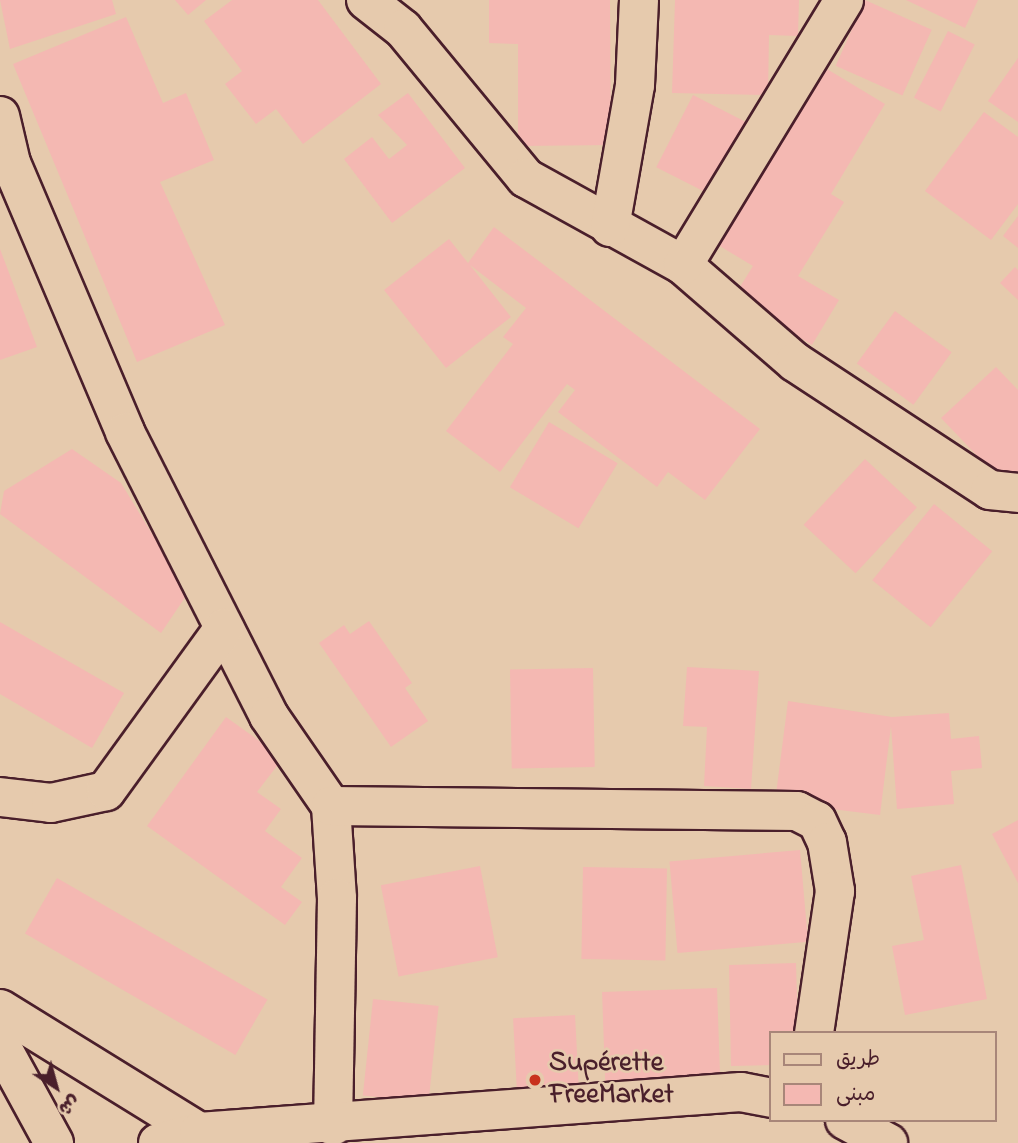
<!DOCTYPE html>
<html>
<head>
<meta charset="utf-8">
<style>
  body { margin:0 }
  #map { position:relative; width:1018px; height:1143px; overflow:hidden; background:#e6caad; font-family:"Indie Flower","Playpen Sans Arabic",sans-serif }
  div>[style] { position:absolute }
  .building>* { inset:0; background:#f4b8b2; transform-origin:0 0 }
  .roads { filter:drop-shadow(2px 0 #4a1f2b) drop-shadow(-2px 0 #4a1f2b) drop-shadow(0 2px #4a1f2b) drop-shadow(0 -2px #4a1f2b) }
  .street>* { height:38px; margin:-19px; padding:0 19px; transform-origin:19px; border-radius:19px; background:#e6caad }
  .dots>* { width:19px; height:19px; translate:-50% -50%; box-sizing:border-box; border:4px solid #e6caad; border-radius:50% }
  span { translate:-50% -50%; white-space:nowrap; text-align:center; line-height:1.15; -webkit-text-stroke:5px #e6caad; paint-order:stroke }
  .poi-label { font-size:28px; color:#4a1f2b; font-weight:700 }
  .left { translate:0 -50%; text-align:left }
  .legend { position:absolute; left:769px; top:1031px; width:228px; height:91px; box-sizing:border-box; background:#e6caad; border:2px solid #a88679; margin:0; padding:9px 12px; list-style:none; font-size:21px; color:#4a1f2b }
  .legend li { display:flex; align-items:center; gap:14px; height:35px }
  .legend b { width:35px; border:2px solid #a88679 }
  .north { position:absolute; left:21px; top:1052px; width:70px; height:70px; -webkit-text-stroke:5px #e6caad; paint-order:stroke; rotate:144deg; font-size:19px; font-weight:700; line-height:28px; text-align:center; color:#4a1f2b }
  .north::after { content:''; display:block; margin:auto; width:24px; height:32px; background:#4a1f2b; clip-path:polygon(50% 0,100% 100%,50% 72%,0 100%) }
</style>
</head>
<body>
<div id="map">
  <div class="building">
    <div style="clip-path:polygon(0 0,112px 0,116px 14px,10px 49px)"></div>
    <div style="clip-path:polygon(175px 0,206px 0,188px 15px)"></div>
    <div style="clip-path:polygon(232px 0,318px 0,381px 84px,303px 144px,276px 109px,256px 124px,225px 84px,242px 71px,204px 21px)"></div>
    <div style="clip-path:polygon(489px 0,610px 0,611px 145px,518px 146px,518px 44px,489px 43px)"></div>
    <div style="clip-path:polygon(675px 0,799px 0,798px 36px,769px 35px,768px 95px,672px 93px)"></div>
    <div style="left:865px;top:0;width:73px;height:72px;rotate:24deg"></div>
    <div style="clip-path:polygon(906px 0,978px 0,965px 28px)"></div>
    <div style="clip-path:polygon(126px 17px,163px 103px,186px 93px,214px 160px,160px 182px,225px 325px,137px 362px,13px 64px)"></div>
    <div style="left:948px;top:31px;width:30px;height:75px;rotate:27deg"></div>
    <div style="clip-path:polygon(1018px 58px,1018px 122px,988px 101px)"></div>
    <div style="clip-path:polygon(817px 63px,885px 104px,831px 194px,844px 202px,798px 276px,839px 300px,812px 345px,733px 298px,753px 266px,718px 245px)"></div>
    <div style="clip-path:polygon(408px 93px,465px 168px,392px 223px,344px 159px,372px 137px,389px 159px,407px 145px,378px 115px)"></div>
    <div style="left:693px;top:95px;width:72px;height:81px;rotate:27deg"></div>
    <div style="clip-path:polygon(984px 112px,1018px 137px,1018px 204px,991px 240px,925px 191px)"></div>
    <div style="clip-path:polygon(1018px 216px,1018px 248px,1003px 236px)"></div>
    <div style="clip-path:polygon(494px 227px,760px 429px,705px 500px,668px 472px,657px 487px,558px 412px,575px 390px,567px 384px,500px 472px,446px 431px,513px 344px,503px 337px,526px 308px,470px 265px,511px 317px,446px 368px,384px 290px,449px 239px,468px 263px)"></div>
    <div style="clip-path:polygon(0 249px,37px 347px,0 360px)"></div>
    <div style="clip-path:polygon(1015px 267px,1018px 270px,1018px 300px,1000px 283px)"></div>
    <div style="left:895px;top:311px;width:70px;height:65px;rotate:36deg"></div>
    <div style="clip-path:polygon(996px 367px,1018px 390px,1018px 473px,1005px 485px,941px 418px)"></div>
    <div style="left:549px;top:422px;width:80px;height:76px;rotate:31deg"></div>
    <div style="clip-path:polygon(72px 449px,121px 483px,188px 593px,161px 633px,0 514px,4px 491px)"></div>
    <div style="left:865px;top:459px;width:71px;height:90px;rotate:43deg"></div>
    <div style="left:934px;top:504px;width:75px;height:98px;rotate:39deg"></div>
    <div style="clip-path:polygon(369px 621px,412px 683px,405px 688px,428px 721px,391px 747px,319px 643px,344px 625px,350px 634px)"></div>
    <div style="clip-path:polygon(0 622px,124px 693px,92px 748px,0 694px)"></div>
    <div style="clip-path:polygon(687px 667px,759px 671px,751px 789px,704px 786px,707px 727px,683px 726px)"></div>
    <div style="left:593px;top:668px;width:99px;height:83px;rotate:89deg"></div>
    <div style="clip-path:polygon(788px 701px,892px 717px,949px 713px,951px 739px,979px 736px,982px 768px,951px 771px,954px 804px,897px 809px,891px 726px,880px 815px,775px 802px)"></div>
    <div style="clip-path:polygon(226px 717px,283px 758px,257px 792px,281px 809px,265px 831px,302px 858px,281px 887px,302px 902px,285px 925px,147px 826px)"></div>
    <div style="clip-path:polygon(1018px 820px,1018px 883px,992px 834px)"></div>
    <div style="left:800px;top:850px;width:92px;height:131px;rotate:85deg"></div>
    <div style="clip-path:polygon(961px 865px,987px 999px,905px 1015px,892px 946px,924px 940px,911px 876px)"></div>
    <div style="left:480px;top:866px;width:93px;height:101px;rotate:79deg"></div>
    <div style="left:583px;top:867px;width:84px;height:92px;rotate:1deg"></div>
    <div style="left:57px;top:878px;width:243px;height:64px;rotate:30deg"></div>
    <div style="clip-path:polygon(796px 963px,798px 1033px,771px 1033px,771px 1065px,731px 1066px,729px 965px)"></div>
    <div style="left:717px;top:988px;width:90px;height:115px;rotate:88deg"></div>
    <div style="left:373px;top:999px;width:66px;height:97px;rotate:6deg"></div>
    <div style="left:575px;top:1015px;width:77px;height:62px;rotate:87deg"></div>
  </div>
  <div class="roads">
    <div class="street">
      <div style="left:366px;top:0;width:47px;rotate:38.1deg"></div>
      <div style="left:403px;top:29px;width:193px;rotate:50.5deg"></div>
      <div style="left:526px;top:178px;width:179px;rotate:29deg"></div>
      <div style="left:683px;top:265px;width:148px;rotate:40.9deg"></div>
      <div style="left:795px;top:362px;width:233px;rotate:33.3deg"></div>
      <div style="left:990px;top:490px;width:28px;rotate:6deg"></div>
      <div style="left:0;top:116px;width:48px;rotate:76.8deg"></div>
      <div style="left:11px;top:163px;width:292px;rotate:67deg"></div>
      <div style="left:125px;top:432px;width:318px;rotate:63.1deg"></div>
      <div style="left:269px;top:716px;width:109px;rotate:55.4deg"></div>
      <div style="left:331px;top:806px;width:92px;rotate:86.3deg"></div>
      <div style="left:337px;top:898px;width:228px;rotate:91deg"></div>
      <div style="left:610px;top:227px;width:144px;rotate:-80deg"></div>
      <div style="left:635px;top:85px;width:85px;rotate:-87.3deg"></div>
      <div style="left:683px;top:265px;width:310px;rotate:-58.7deg"></div>
      <div style="left:0;top:797px;width:51px;rotate:6.7deg"></div>
      <div style="left:51px;top:803px;width:56px;rotate:-12.3deg"></div>
      <div style="left:106px;top:791px;width:201px;rotate:-54.1deg"></div>
      <div style="left:331px;top:806px;width:466px;rotate:0.6deg"></div>
      <div style="left:797px;top:811px;width:22px;rotate:27deg"></div>
      <div style="left:817px;top:821px;width:23px;rotate:65deg"></div>
      <div style="left:827px;top:842px;width:50px;rotate:80.7deg"></div>
      <div style="left:835px;top:891px;width:144px;rotate:98.4deg"></div>
      <div style="left:0;top:1009px;width:234px;rotate:31.7deg"></div>
      <div style="left:0;top:1044px;width:113px;rotate:61.4deg"></div>
      <div style="left:845px;top:1120px;width:49px;rotate:28.1deg"></div>
      <div style="left:158px;top:1143px;width:42px;rotate:-15deg"></div>
      <div style="left:199px;top:1132px;width:543px;rotate:-4.22deg"></div>
      <div style="left:741px;top:1092px;width:31px;rotate:11deg"></div>
    </div>
  </div>
  <div class="dots">
    <div style="left:535px;top:1080px;background:#c8321e"></div>
  </div>
  <div class="poi-label">
    <span class="left" style="left:549px;top:1080px">Supérette<br>FreeMarket</span>
  </div>
  <ul class="legend">
  <li><b style="height:9px;background:#e6caad"></b>طريق</li>
  <li><b style="height:19px;background:#f4b8b2"></b>مبنى</li>
  </ul>
  <div class="north">ش</div>
</div>
</body>
</html>
